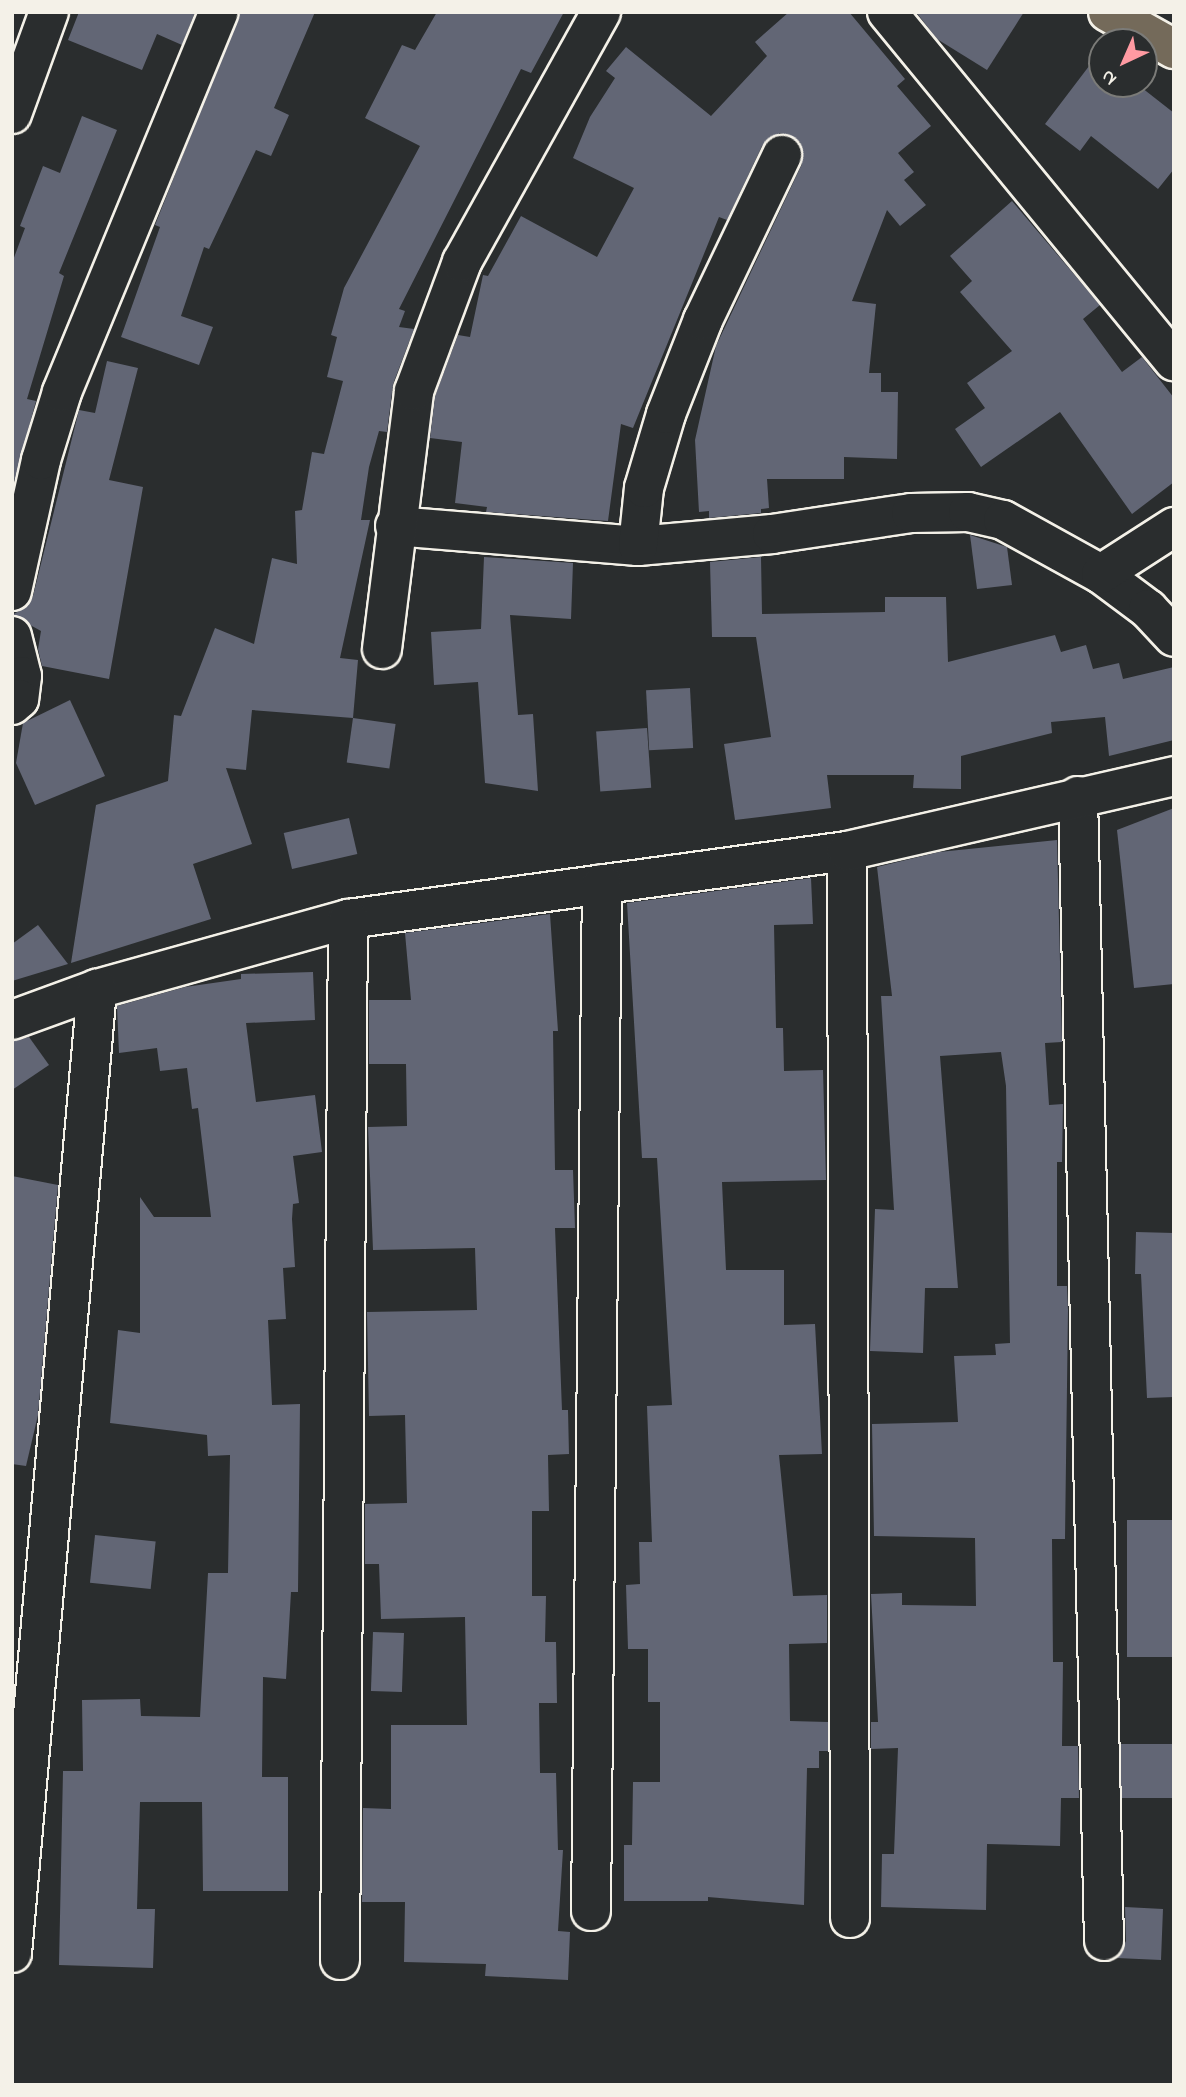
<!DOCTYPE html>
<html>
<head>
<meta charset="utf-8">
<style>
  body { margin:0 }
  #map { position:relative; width:1186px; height:2097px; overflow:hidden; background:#2a2d2e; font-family:"Indie Flower",sans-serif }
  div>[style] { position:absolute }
  .building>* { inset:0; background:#626675; transform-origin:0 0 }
  .roads { filter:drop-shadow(2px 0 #f4f1e8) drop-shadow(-2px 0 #f4f1e8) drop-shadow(0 2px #f4f1e8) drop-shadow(0 -2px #f4f1e8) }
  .minor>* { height:38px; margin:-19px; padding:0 19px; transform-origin:19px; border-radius:19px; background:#2a2d2e }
  .trunk>* { height:38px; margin:-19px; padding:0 19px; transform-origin:19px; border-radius:19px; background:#746a5a }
  span { translate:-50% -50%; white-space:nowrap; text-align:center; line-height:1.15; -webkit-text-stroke:6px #2a2d2e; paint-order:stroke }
  .frame { position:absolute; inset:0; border:14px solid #f4f1e8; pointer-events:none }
  .north { position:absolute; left:1088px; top:28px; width:70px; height:70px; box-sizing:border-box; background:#2a2d2e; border:2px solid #7b7b78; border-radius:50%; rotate:224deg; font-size:19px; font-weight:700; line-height:28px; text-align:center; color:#f4f1e8 }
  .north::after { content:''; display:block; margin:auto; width:24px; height:32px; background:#ff9aa2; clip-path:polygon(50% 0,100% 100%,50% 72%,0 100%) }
</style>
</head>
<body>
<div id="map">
  <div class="building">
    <div style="clip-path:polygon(79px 12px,195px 12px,182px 45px,157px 34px,142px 70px,68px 40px)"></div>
    <div style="clip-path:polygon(240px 12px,315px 12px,274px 108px,289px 115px,271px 156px,256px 150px,209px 249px,204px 247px,181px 316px,213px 327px,199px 365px,121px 337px,160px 227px,155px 225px)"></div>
    <div style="clip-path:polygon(437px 12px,564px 12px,531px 73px,521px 69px,399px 309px,405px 311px,399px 327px,414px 329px,393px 384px,387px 432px,379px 431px,369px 467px,361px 520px,370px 520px,340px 658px,358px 660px,353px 718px,252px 710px,246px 770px,226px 768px,252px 844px,193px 864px,211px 919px,71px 963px,96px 805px,168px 781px,174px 715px,181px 716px,215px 628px,254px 644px,272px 558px,297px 564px,295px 511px,302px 510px,312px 452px,324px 454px,343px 381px,327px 377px,337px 337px,331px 335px,344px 288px,420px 146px,365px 118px,402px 45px,415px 50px)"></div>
    <div style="clip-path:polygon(789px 12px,849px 12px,905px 79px,897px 86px,931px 126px,898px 153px,914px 172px,904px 180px,926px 205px,900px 226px,887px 210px,852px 301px,876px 304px,869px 373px,881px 373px,881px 392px,898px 392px,897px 459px,844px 457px,844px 479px,767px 479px,769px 508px,761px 509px,761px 513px,709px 518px,709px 511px,699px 512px,695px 440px,716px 346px,802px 164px,800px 142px,780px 133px,762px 146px,727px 220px,719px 217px,633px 428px,621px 424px,608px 521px,486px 512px,487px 507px,455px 503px,462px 442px,430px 438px,435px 396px,458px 335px,470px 337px,483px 275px,488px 276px,521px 216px,597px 257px,634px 188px,573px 158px,590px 117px,615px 78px,606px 71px,626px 47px,711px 116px,767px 56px,755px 42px)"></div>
    <div style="clip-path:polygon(916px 12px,1024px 12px,987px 70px,937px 39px)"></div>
    <div style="clip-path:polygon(1102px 49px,1102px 84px,1137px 84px,1174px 113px,1174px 169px,1158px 189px,1091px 136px,1080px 151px,1045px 124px)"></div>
    <div style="clip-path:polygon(82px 116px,117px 130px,59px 273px,64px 276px,27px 399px,36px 401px,12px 489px,12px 263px,25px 228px,20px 226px,43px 166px,60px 173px)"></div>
    <div style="clip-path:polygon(1012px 201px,1100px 305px,1083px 319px,1122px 372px,1142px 357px,1174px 398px,1174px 482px,1132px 514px,1060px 412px,981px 467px,955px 429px,985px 408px,967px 383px,1012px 351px,960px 292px,972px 281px,950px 256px)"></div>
    <div style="clip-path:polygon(107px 361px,138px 368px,109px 480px,143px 487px,109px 679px,42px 666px,38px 649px,41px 631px,12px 615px,28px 606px,33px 596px,79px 410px,95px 413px)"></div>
    <div style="clip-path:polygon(970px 535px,1007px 547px,1012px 585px,977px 589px)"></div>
    <div style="clip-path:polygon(484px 557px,573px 563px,571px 619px,510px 615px,518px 715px,533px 714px,538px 791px,485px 783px,478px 682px,434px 685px,431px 632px,481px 629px)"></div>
    <div style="clip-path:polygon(761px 557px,762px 614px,885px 612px,885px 597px,946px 597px,948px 662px,1055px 635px,1061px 652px,1086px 645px,1093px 669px,1119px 663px,1123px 679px,1174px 667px,1174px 740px,1109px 756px,1105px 717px,1051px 722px,1052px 733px,961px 756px,961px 789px,913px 788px,914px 775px,827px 775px,831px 808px,735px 820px,724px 744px,771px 737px,756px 637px,712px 637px,710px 562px)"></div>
    <div style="left:690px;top:688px;width:60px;height:44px;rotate:87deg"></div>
    <div style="clip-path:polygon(70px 700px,105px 776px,35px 805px,16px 763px,23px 723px)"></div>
    <div style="left:353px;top:718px;width:43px;height:45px;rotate:8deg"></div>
    <div style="left:647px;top:728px;width:60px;height:51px;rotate:86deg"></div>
    <div style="clip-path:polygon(1174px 808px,1174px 984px,1134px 988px,1117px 830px)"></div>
    <div style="left:349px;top:818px;width:37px;height:67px;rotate:77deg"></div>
    <div style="clip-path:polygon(1057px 840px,1062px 1042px,1045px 1043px,1049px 1105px,1063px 1104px,1062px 1162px,1057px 1162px,1057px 1286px,1067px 1286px,1068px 1310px,1065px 1539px,1052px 1539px,1053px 1662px,1063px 1662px,1062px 1746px,1078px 1746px,1079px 1798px,1061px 1798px,1060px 1846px,987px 1844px,986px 1910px,881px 1907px,882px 1854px,894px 1854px,898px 1748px,871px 1749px,871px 1722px,878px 1722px,871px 1594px,902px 1593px,902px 1605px,976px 1606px,975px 1538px,874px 1536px,872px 1424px,958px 1422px,954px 1356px,996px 1355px,995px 1344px,1010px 1343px,1006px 1086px,1001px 1052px,940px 1056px,958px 1288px,925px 1288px,923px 1353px,870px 1351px,875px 1209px,894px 1210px,881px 996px,892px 996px,877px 867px,939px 852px)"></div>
    <div style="clip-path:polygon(811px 878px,813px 924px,774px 925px,776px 1028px,783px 1028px,784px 1071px,823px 1070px,826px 1180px,722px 1182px,726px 1270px,784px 1270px,784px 1325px,815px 1324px,822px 1454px,779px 1455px,793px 1596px,827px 1595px,827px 1643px,789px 1644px,790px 1721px,828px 1722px,828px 1751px,819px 1751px,819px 1768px,807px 1768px,804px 1905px,708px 1897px,708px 1901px,624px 1901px,624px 1845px,632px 1845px,633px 1782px,660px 1782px,660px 1702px,648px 1702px,648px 1649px,628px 1649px,626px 1585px,640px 1584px,639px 1542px,652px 1542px,647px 1406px,672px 1405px,657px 1158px,642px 1158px,627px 903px)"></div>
    <div style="clip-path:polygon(550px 914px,558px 1031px,553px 1031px,555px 1170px,573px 1170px,575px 1228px,555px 1228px,562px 1410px,568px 1410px,569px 1454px,548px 1455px,549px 1511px,532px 1511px,532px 1596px,546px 1596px,545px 1642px,556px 1642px,557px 1703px,539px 1703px,540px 1773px,556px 1773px,558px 1850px,563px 1850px,558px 1931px,570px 1932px,568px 1980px,485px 1976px,486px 1964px,404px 1962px,405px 1902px,362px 1902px,363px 1808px,391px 1809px,391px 1725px,467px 1725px,465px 1617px,381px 1619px,379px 1564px,365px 1564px,365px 1504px,407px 1503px,405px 1415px,369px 1416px,367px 1312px,477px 1310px,475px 1248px,373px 1250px,368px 1127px,407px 1126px,406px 1064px,369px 1064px,369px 1000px,411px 1000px,405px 933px)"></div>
    <div style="clip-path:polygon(38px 925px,68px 964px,12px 981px,12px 944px)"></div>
    <div style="clip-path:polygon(313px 972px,315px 1020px,246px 1023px,256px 1102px,315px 1095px,322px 1152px,293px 1156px,299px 1203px,293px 1204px,292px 1219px,295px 1267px,283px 1268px,286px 1319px,268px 1320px,272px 1405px,300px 1404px,298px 1592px,291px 1592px,286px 1679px,263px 1677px,262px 1777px,288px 1777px,288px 1891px,203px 1891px,202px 1802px,140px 1802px,137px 1909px,155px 1909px,153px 1968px,59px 1965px,63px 1771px,83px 1771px,82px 1700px,140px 1699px,141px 1716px,200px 1717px,208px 1573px,228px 1573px,230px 1455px,208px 1456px,207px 1435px,110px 1423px,118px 1330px,140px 1333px,140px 1197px,154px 1217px,211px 1217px,198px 1108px,192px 1109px,187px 1068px,160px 1071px,157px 1048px,119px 1053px,117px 1006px,185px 987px,241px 979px,241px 974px)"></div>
    <div style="clip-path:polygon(29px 1037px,49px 1065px,12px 1090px,12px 1041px)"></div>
    <div style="clip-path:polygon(12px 1176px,58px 1185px,38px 1415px,26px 1466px,12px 1464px)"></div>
    <div style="clip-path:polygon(1136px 1232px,1174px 1233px,1174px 1397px,1147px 1398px,1141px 1274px,1135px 1274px)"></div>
    <div style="left:1174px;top:1520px;width:137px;height:47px;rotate:90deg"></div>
    <div style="left:95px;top:1535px;width:61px;height:48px;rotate:6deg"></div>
    <div style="left:373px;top:1632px;width:31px;height:59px;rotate:2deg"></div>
    <div style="left:1174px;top:1744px;width:54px;height:53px;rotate:90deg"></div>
    <div style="clip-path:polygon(1125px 1907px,1163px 1909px,1161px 1960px,1117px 1958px,1126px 1941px)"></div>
  </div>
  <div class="roads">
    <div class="minor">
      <div style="left:887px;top:12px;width:452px;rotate:50.6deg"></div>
      <div style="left:12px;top:114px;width:109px;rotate:-70.1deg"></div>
      <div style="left:395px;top:526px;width:244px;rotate:4.7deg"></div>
      <div style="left:638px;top:546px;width:135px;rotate:-5.1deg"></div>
      <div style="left:772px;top:534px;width:141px;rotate:-8.6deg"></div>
      <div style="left:911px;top:513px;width:57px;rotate:-1deg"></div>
      <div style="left:968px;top:512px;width:36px;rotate:13deg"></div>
      <div style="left:1003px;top:520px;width:112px;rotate:28.9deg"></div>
      <div style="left:1101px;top:574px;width:59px;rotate:36.7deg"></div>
      <div style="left:1148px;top:609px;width:38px;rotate:47deg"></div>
      <div style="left:638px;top:546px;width:58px;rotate:-84.1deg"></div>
      <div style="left:644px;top:488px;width:77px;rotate:-73.4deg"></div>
      <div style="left:666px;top:414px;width:101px;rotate:-68.5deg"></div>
      <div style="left:703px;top:320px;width:183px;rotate:-64.4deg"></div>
      <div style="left:1101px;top:574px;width:87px;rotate:-32.8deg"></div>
      <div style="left:12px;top:591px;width:134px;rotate:-77.5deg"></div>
      <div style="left:41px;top:460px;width:71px;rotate:-72.8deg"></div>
      <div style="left:62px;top:392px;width:411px;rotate:-67.6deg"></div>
      <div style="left:12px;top:636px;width:41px;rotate:76deg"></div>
      <div style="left:22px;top:676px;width:23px;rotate:97deg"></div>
      <div style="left:19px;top:699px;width:9px;rotate:139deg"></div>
      <div style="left:382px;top:649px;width:260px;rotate:-82.9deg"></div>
      <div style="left:414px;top:391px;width:138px;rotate:-69.6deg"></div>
      <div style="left:462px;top:262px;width:286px;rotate:-60.9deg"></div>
      <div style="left:1078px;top:796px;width:1145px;rotate:88.7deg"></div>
      <div style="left:847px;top:851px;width:1067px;rotate:89.84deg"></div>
      <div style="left:12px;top:1020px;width:90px;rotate:-20deg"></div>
      <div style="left:97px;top:989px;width:261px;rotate:-15.6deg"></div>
      <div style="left:348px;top:919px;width:504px;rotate:-7.76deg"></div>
      <div style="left:847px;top:851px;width:335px;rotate:-12.9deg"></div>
      <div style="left:591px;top:1911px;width:1027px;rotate:-89.39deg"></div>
      <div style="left:12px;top:1953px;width:968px;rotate:-84.96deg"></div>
      <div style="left:340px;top:1960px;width:1041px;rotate:-89.56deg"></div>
    </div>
    <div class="trunk">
      <div style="left:1108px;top:12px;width:76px;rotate:29.3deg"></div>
    </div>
  </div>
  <div class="frame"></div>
  <div class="north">N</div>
</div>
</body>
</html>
